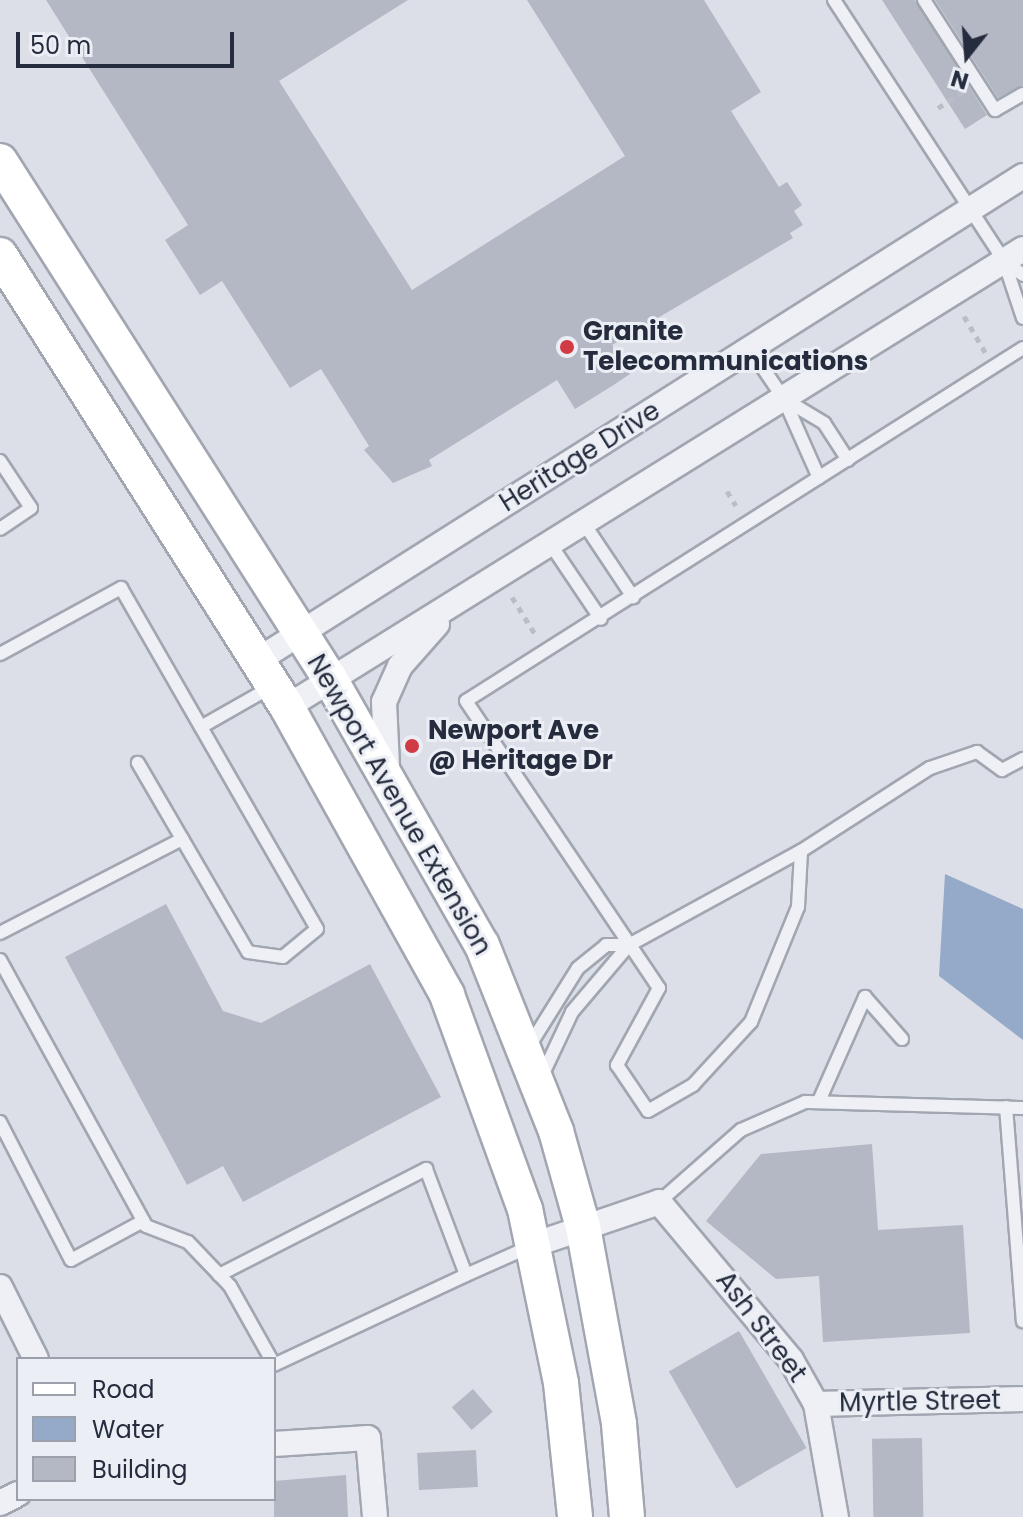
<!DOCTYPE html>
<html>
<head>
<meta charset="utf-8">
<style>
  body { margin:0 }
  #map { position:relative; width:1023px; height:1517px; overflow:hidden; background:#dcdfe7; font-family:Poppins,sans-serif }
  div>[style] { position:absolute }
  .water>* { inset:0; background:#95aac8 }
  .building>* { inset:0; background:#b3b8c4; transform-origin:0 0 }
  .path>* { height:5px; margin-top:-2.5px; transform-origin:0; background:repeating-linear-gradient(90deg,#babdc5 0 6px,transparent 0 12px) }
  .roads { filter:drop-shadow(2px 0 #a1a6b1) drop-shadow(-2px 0 #a1a6b1) drop-shadow(0 2px #a1a6b1) drop-shadow(0 -2px #a1a6b1) }
  .service>* { height:12px; margin:-6px; padding:0 6px; transform-origin:6px; border-radius:6px; background:#eff0f5 }
  .minor>* { height:24px; margin:-12px; padding:0 12px; transform-origin:12px; border-radius:12px; background:#eff0f5 }
  .secondary>* { height:34px; margin:-17px; padding:0 17px; transform-origin:17px; border-radius:17px; background:#fff }
  .dots>* { width:22px; height:22px; translate:-50% -50%; box-sizing:border-box; border:4px solid #ebeef4; border-radius:50% }
  span { translate:-50% -50%; white-space:nowrap; text-align:center; line-height:1.15; -webkit-text-stroke:6px #ebeef4; paint-order:stroke }
  .poi-label { font-size:26px; color:#252c3d; font-weight:700 }
  .left { translate:0 -50%; text-align:left }
  .street-label { font-size:26px; color:#252c3d }
  .legend { position:absolute; left:16px; top:1357px; width:260px; height:144px; box-sizing:border-box; background:#ebeef4; border:2px solid #9ca0ab; margin:0; padding:10px 14px; list-style:none; font-size:24px; color:#252c3d }
  .legend li { display:flex; align-items:center; gap:16px; height:40px }
  .legend b { width:40px; border:2px solid #9ca0ab }
  .north { position:absolute; left:927px; top:16px; width:80px; height:80px; -webkit-text-stroke:6px #ebeef4; paint-order:stroke; rotate:197deg; font-size:22px; font-weight:700; line-height:32px; text-align:center; color:#252c3d }
  .north::after { content:''; display:block; margin:auto; width:28px; height:36px; background:#252c3d; clip-path:polygon(50% 0,100% 100%,50% 72%,0 100%) }
  .scale { position:absolute; left:16px; top:32px; width:218px; height:36px; box-sizing:border-box; border:4px solid #252c3d; border-top:0; padding-left:10px; font-size:24px; line-height:28px; white-space:nowrap; color:#252c3d; -webkit-text-stroke:6px #ebeef4; paint-order:stroke }
</style>
</head>
<body>
<div id="map">
  <div class="water">
    <div style="clip-path:polygon(945px 874px,1023px 909px,1023px 1040px,939px 976px)"></div>
  </div>
  <div class="building">
    <div style="clip-path:polygon(46px 0,408px 0,279px 81px,412px 290px,625px 156px,527px 0,704px 0,761px 92px,731px 111px,779px 187px,787px 182px,802px 205px,794px 211px,803px 225px,790px 233px,793px 238px,612px 345px,630px 374px,612px 386px,575px 409px,557px 380px,429px 460px,432px 466px,393px 483px,364px 450px,369px 446px,321px 369px,290px 388px,222px 281px,200px 295px,165px 240px,188px 225px)"></div>
    <div style="clip-path:polygon(882px 0,915px 0,987px 115px,965px 129px)"></div>
    <div style="clip-path:polygon(935px 0,1023px 0,1023px 85px,998px 98px)"></div>
    <div style="clip-path:polygon(166px 904px,223px 1011px,261px 1023px,370px 964px,441px 1097px,243px 1202px,223px 1166px,187px 1185px,65px 957px)"></div>
    <div style="clip-path:polygon(872px 1144px,878px 1230px,963px 1225px,970px 1333px,823px 1342px,819px 1276px,776px 1279px,706px 1221px,761px 1154px)"></div>
    <div style="left:739px;top:1331px;width:135px;height:81px;rotate:60deg"></div>
    <div style="left:473px;top:1389px;width:30px;height:28px;rotate:49deg"></div>
    <div style="left:922px;top:1438px;width:79px;height:50px;rotate:89deg"></div>
    <div style="left:476px;top:1450px;width:37px;height:59px;rotate:87deg"></div>
    <div style="clip-path:polygon(346px 1475px,348px 1517px,274px 1517px,274px 1481px)"></div>
  </div>
  <div class="path">
    <div style="left:938px;top:108px;width:30px;rotate:-33deg"></div>
    <div style="left:964px;top:316px;width:42px;rotate:59.7deg"></div>
    <div style="left:727px;top:491px;width:17px;rotate:59deg"></div>
    <div style="left:512px;top:597px;width:44px;rotate:58.1deg"></div>
  </div>
  <div class="roads">
    <div class="service">
      <div style="left:834px;top:0;width:311px;rotate:56.9deg"></div>
      <div style="left:1004px;top:261px;width:60px;rotate:71.6deg"></div>
      <div style="left:924px;top:0;width:131px;rotate:57.2deg"></div>
      <div style="left:995px;top:110px;width:32px;rotate:-30deg"></div>
      <div style="left:1004px;top:261px;width:24px;rotate:36deg"></div>
      <div style="left:1023px;top:348px;width:659px;rotate:147.64deg"></div>
      <div style="left:466px;top:701px;width:346px;rotate:56.1deg"></div>
      <div style="left:659px;top:988px;width:88px;rotate:118.6deg"></div>
      <div style="left:617px;top:1065px;width:55px;rotate:56deg"></div>
      <div style="left:648px;top:1111px;width:52px;rotate:-30deg"></div>
      <div style="left:693px;top:1085px;width:86px;rotate:-47.4deg"></div>
      <div style="left:751px;top:1022px;width:124px;rotate:-67.8deg"></div>
      <div style="left:798px;top:907px;width:56px;rotate:-86.9deg"></div>
      <div style="left:801px;top:851px;width:153px;rotate:-32.8deg"></div>
      <div style="left:930px;top:768px;width:50px;rotate:-18.8deg"></div>
      <div style="left:977px;top:752px;width:31px;rotate:36deg"></div>
      <div style="left:1002px;top:770px;width:24px;rotate:-28deg"></div>
      <div style="left:750px;top:349px;width:60px;rotate:55.8deg"></div>
      <div style="left:784px;top:399px;width:86px;rotate:66.1deg"></div>
      <div style="left:784px;top:399px;width:47px;rotate:31deg"></div>
      <div style="left:824px;top:423px;width:44px;rotate:57deg"></div>
      <div style="left:0;top:461px;width:56px;rotate:56.6deg"></div>
      <div style="left:31px;top:508px;width:37px;rotate:146deg"></div>
      <div style="left:585px;top:525px;width:87px;rotate:56.3deg"></div>
      <div style="left:551px;top:545px;width:89px;rotate:56deg"></div>
      <div style="left:0;top:654px;width:138px;rotate:-28.6deg"></div>
      <div style="left:121px;top:588px;width:393px;rotate:60.1deg"></div>
      <div style="left:317px;top:929px;width:44px;rotate:140.5deg"></div>
      <div style="left:283px;top:957px;width:35px;rotate:-172deg"></div>
      <div style="left:248px;top:952px;width:219px;rotate:-120.2deg"></div>
      <div style="left:201px;top:727px;width:81px;rotate:-29.7deg"></div>
      <div style="left:0;top:933px;width:205px;rotate:-27.3deg"></div>
      <div style="left:0;top:960px;width:303px;rotate:61.2deg"></div>
      <div style="left:146px;top:1226px;width:45px;rotate:20.9deg"></div>
      <div style="left:188px;top:1242px;width:61px;rotate:46.3deg"></div>
      <div style="left:230px;top:1286px;width:84px;rotate:60.7deg"></div>
      <div style="left:528px;top:1048px;width:94px;rotate:-58deg"></div>
      <div style="left:578px;top:968px;width:36px;rotate:-39deg"></div>
      <div style="left:606px;top:945px;width:23px"></div>
      <div style="left:541px;top:1078px;width:73px;rotate:-64.8deg"></div>
      <div style="left:572px;top:1012px;width:88px;rotate:-49.6deg"></div>
      <div style="left:629px;top:945px;width:196px;rotate:-28.7deg"></div>
      <div style="left:819px;top:1101px;width:114px;rotate:-66.1deg"></div>
      <div style="left:865px;top:997px;width:56px;rotate:48.6deg"></div>
      <div style="left:1006px;top:1107px;width:215px;rotate:85.5deg"></div>
      <div style="left:0;top:1122px;width:155px;rotate:62.8deg"></div>
      <div style="left:71px;top:1260px;width:82px;rotate:-28.4deg"></div>
      <div style="left:659px;top:1202px;width:109px;rotate:-41.3deg"></div>
      <div style="left:741px;top:1130px;width:70px;rotate:-23.6deg"></div>
      <div style="left:805px;top:1102px;width:218px;rotate:1.6deg"></div>
      <div style="left:219px;top:1275px;width:233px;rotate:-27.1deg"></div>
      <div style="left:426px;top:1169px;width:113px;rotate:69.3deg"></div>
      <div style="left:466px;top:1275px;width:212px;rotate:154.9deg"></div>
      <div style="left:466px;top:1275px;width:69px;rotate:-24deg"></div>
    </div>
    <div class="minor">
      <div style="left:258px;top:660px;width:905px;rotate:-32.32deg"></div>
      <div style="left:287px;top:707px;width:867px;rotate:-31.89deg"></div>
      <div style="left:387px;top:766px;width:64px;rotate:-92.7deg"></div>
      <div style="left:384px;top:702px;width:39px;rotate:-66deg"></div>
      <div style="left:400px;top:666px;width:56px;rotate:-48.6deg"></div>
      <div style="left:533px;top:1245px;width:133px;rotate:-18.8deg"></div>
      <div style="left:659px;top:1202px;width:206px;rotate:50.1deg"></div>
      <div style="left:791px;top:1360px;width:51px;rotate:60.4deg"></div>
      <div style="left:816px;top:1404px;width:115px;rotate:80deg"></div>
      <div style="left:0;top:1287px;width:80px;rotate:63.4deg"></div>
      <div style="left:816px;top:1404px;width:207px;rotate:-1.4deg"></div>
      <div style="left:274px;top:1444px;width:94px;rotate:-3.7deg"></div>
      <div style="left:368px;top:1438px;width:79px;rotate:84.9deg"></div>
      <div style="left:0;top:1503px;width:20px;rotate:-27deg"></div>
    </div>
    <div class="secondary">
      <div style="left:0;top:161px;width:614px;rotate:57.5deg"></div>
      <div style="left:330px;top:679px;width:306px;rotate:60.3deg"></div>
      <div style="left:482px;top:945px;width:200px;rotate:68.3deg"></div>
      <div style="left:556px;top:1131px;width:100px;rotate:74.3deg"></div>
      <div style="left:583px;top:1227px;width:200px;rotate:79.6deg"></div>
      <div style="left:619px;top:1424px;width:93px;rotate:85.1deg"></div>
      <div style="left:0;top:255px;width:535px;rotate:57.59deg"></div>
      <div style="left:287px;top:707px;width:329px;rotate:60.9deg"></div>
      <div style="left:447px;top:995px;width:228px;rotate:70deg"></div>
      <div style="left:525px;top:1209px;width:178px;rotate:78.3deg"></div>
      <div style="left:561px;top:1383px;width:135px;rotate:84deg"></div>
    </div>
  </div>
  <div class="dots">
    <div style="left:567px;top:347px;background:#d13b45"></div>
    <div style="left:412px;top:746px;background:#d13b45"></div>
  </div>
  <div class="poi-label">
    <span class="left" style="left:583px;top:347px">Granite<br>Telecommunications</span>
    <span class="left" style="left:428px;top:746px">Newport Ave<br>@ Heritage Dr</span>
  </div>
  <div class="street-label">
    <span style="left:580px;top:457px;rotate:-32deg">Heritage Drive</span>
    <span style="left:399px;top:805px;rotate:60deg">Newport Avenue Extension</span>
    <span style="left:761px;top:1327px;rotate:53deg">Ash Street</span>
    <span style="left:920px;top:1402px;rotate:-1deg">Myrtle Street</span>
  </div>
  <ul class="legend">
  <li><b style="height:10px;background:#fff"></b>Road</li>
  <li><b style="height:22px;background:#95aac8"></b>Water</li>
  <li><b style="height:22px;background:#b3b8c4"></b>Building</li>
  </ul>
  <div class="north">N</div>
  <div class="scale">50 m</div>
</div>
</body>
</html>
